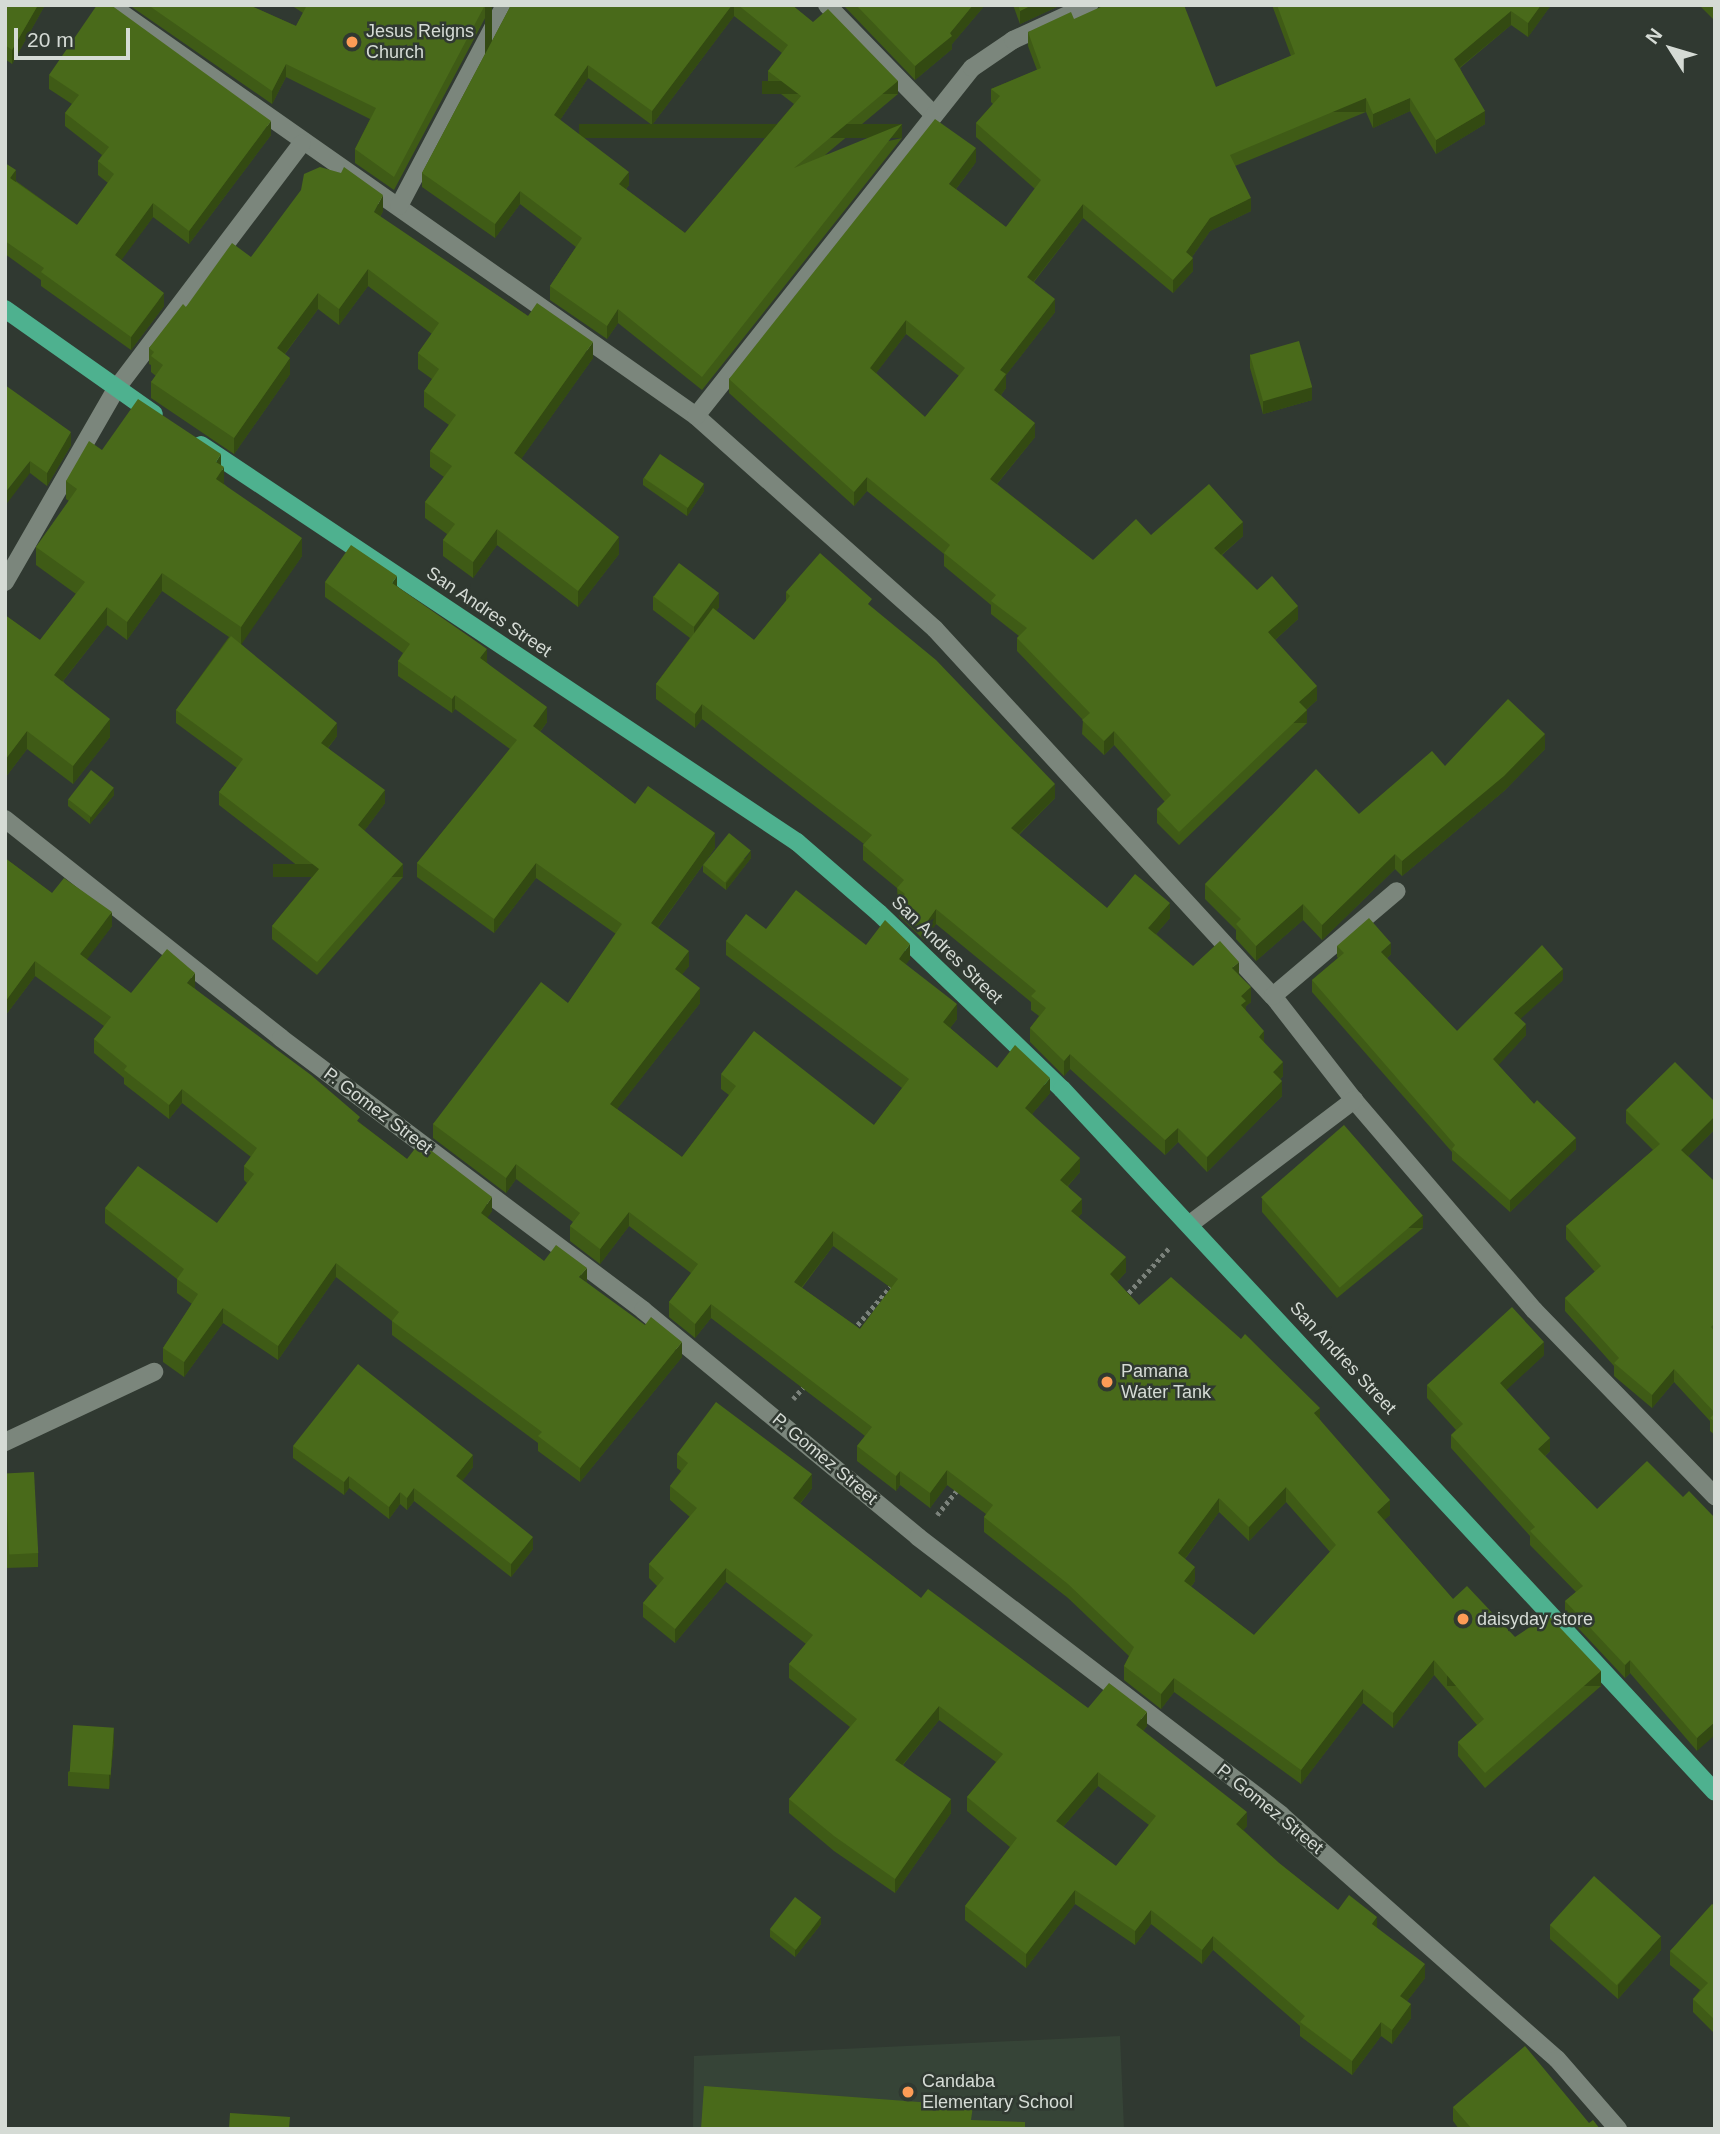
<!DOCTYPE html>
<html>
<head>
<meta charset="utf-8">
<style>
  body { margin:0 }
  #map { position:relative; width:1720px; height:2134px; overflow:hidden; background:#303931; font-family:Arial,sans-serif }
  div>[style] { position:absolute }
  .built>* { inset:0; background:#364437 }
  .path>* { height:4.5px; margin-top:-2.25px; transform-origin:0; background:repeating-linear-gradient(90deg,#7b827b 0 3.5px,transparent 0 7px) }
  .minor>* { height:18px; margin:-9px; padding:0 9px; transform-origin:9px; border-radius:9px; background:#7b867c }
  .major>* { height:18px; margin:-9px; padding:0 9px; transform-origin:9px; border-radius:9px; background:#4eb18f }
  .wall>* { inset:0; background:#3f5b16 }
  .shaded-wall>* { inset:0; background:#334a12; transform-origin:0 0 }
  .building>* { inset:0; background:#496a1a; transform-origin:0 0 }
  .dots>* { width:19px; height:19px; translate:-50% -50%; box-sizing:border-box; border:4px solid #303931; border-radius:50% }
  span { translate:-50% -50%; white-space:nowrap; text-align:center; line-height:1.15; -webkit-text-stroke:5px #303931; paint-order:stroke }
  .poi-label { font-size:18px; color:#d5dbd5 }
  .left { translate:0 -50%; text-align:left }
  .street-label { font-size:18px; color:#d5dbd5 }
  .frame { position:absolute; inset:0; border:7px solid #d5dbd5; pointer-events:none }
  .north { position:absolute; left:1636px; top:14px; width:70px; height:70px; -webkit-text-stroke:5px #303931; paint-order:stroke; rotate:307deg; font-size:19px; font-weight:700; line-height:28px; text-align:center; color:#d5dbd5 }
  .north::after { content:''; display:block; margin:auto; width:24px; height:32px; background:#d5dbd5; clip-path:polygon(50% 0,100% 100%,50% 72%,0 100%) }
  .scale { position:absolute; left:14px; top:28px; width:116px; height:32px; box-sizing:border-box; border:4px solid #d5dbd5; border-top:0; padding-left:9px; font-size:21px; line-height:24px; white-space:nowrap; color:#d5dbd5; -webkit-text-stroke:5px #303931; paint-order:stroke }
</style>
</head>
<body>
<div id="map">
  <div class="built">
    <div style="clip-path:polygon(1120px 2036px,1124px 2129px,693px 2129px,694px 2056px)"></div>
  </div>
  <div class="path">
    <div style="left:1124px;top:1298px;width:69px;rotate:-48deg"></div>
    <div style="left:853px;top:1330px;width:61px;rotate:-49deg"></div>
    <div style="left:793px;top:1399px;width:20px;rotate:-49deg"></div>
    <div style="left:937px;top:1515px;width:33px;rotate:-51deg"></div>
  </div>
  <div class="minor">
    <div style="left:110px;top:5px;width:716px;rotate:35.04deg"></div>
    <div style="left:696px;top:416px;width:320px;rotate:41.7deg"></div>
    <div style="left:935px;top:629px;width:499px;rotate:47.4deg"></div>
    <div style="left:1273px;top:996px;width:132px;rotate:52.1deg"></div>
    <div style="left:1354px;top:1100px;width:277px;rotate:49.4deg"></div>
    <div style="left:1534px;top:1310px;width:260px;rotate:45.8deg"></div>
    <div style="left:827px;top:5px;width:153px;rotate:45.8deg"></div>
    <div style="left:399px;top:206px;width:227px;rotate:-62.2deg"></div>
    <div style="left:696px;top:416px;width:444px;rotate:-51.6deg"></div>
    <div style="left:972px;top:68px;width:50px;rotate:-34.3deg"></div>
    <div style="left:1013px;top:40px;width:84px;rotate:-24.7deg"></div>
    <div style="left:5px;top:582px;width:223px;rotate:-60.1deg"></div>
    <div style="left:116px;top:389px;width:308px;rotate:-52.9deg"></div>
    <div style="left:5px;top:819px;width:352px;rotate:38.4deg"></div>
    <div style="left:281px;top:1038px;width:453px;rotate:36.9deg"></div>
    <div style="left:643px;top:1310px;width:357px;rotate:39.5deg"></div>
    <div style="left:918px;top:1537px;width:457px;rotate:37.4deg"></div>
    <div style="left:1281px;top:1815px;width:368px;rotate:41.5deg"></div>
    <div style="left:1557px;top:2059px;width:93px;rotate:48.9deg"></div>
    <div style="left:1273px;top:996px;width:162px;rotate:-40.3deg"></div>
    <div style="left:1190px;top:1224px;width:206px;rotate:-37.1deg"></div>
    <div style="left:5px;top:1442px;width:165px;rotate:-25.2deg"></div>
  </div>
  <div class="major">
    <div style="left:5px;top:309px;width:182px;rotate:35.2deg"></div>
    <div style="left:201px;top:445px;width:716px;rotate:33.67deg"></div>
    <div style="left:797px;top:842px;width:108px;rotate:40.9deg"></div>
    <div style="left:879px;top:913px;width:254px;rotate:43.9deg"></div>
    <div style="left:1062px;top:1089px;width:959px;rotate:47.11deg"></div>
  </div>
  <div class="wall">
    <div style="clip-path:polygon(5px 5px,45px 5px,12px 64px,5px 59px)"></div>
    <div style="clip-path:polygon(129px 5px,249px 5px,296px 26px,303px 13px,291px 5px,492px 5px,394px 190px,355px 163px,355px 149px,370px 119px,286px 77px,272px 104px)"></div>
    <div style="clip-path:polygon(evenodd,511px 5px,792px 5px,898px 94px,825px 155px,902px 138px,702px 390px,618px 323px,607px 339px,550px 300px,550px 286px,576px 247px,520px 204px,495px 238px,422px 187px,422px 173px,511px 5px,734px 16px,782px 53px,768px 71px,768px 84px,794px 104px,685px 233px,626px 189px,629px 185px,560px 120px,588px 78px,652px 125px,734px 16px)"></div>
    <div style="clip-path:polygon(845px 5px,985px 5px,952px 44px,952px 49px,915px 80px,845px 7px)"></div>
    <div style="clip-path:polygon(1013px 5px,1061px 5px,1020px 24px)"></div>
    <div style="clip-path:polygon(evenodd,1272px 5px,1551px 5px,1528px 37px,1511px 25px,1460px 68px,1485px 124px,1436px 154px,1410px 111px,1373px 128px,1366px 112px,1235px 166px,1251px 211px,1210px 231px,1192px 257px,1193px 271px,1173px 293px,1083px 218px,1034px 282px,1055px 312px,1006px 375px,1006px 388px,1001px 395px,1035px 437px,997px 484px,1093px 560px,1151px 535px,1243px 536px,1222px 555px,1257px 590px,1298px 619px,1275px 640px,1317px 700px,1306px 710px,1307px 723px,1179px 845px,1157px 823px,1157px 809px,1165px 802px,1114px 745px,1104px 755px,1082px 734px,1083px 720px,1017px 651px,1017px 638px,1019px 636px,991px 614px,991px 605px,944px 566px,944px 554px,867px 491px,854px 506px,729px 393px,729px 379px,976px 162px,956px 189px,1006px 227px,1035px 189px,976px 137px,976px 123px,993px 104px,991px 102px,991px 89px,1037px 70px,1028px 46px,1028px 32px,1074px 19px,1216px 87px,1291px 56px,1272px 5px,906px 334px,959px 376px,925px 417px,876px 373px,906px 334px)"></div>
    <div style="clip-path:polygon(1699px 5px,1715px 5px,1715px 21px)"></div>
    <div style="clip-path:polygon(49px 75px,271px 135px,189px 244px,153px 217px,121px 260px,164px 306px,131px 350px,41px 286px,41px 280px,5px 254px,5px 163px,16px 181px,77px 225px,108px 183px,98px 175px,98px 161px,102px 155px,65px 126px,65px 113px,72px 104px,49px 89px)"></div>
    <div style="clip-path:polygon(383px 211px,380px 217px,528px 316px,593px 358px,521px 459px,619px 554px,578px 607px,497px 545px,473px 578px,443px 556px,443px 540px,447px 534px,425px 518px,425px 502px,444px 477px,430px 467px,430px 451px,449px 425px,424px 407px,424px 391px,432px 379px,418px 369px,418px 353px,432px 334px,368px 286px,339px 325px,318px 309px,285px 354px,290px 374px,234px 454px,151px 398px,151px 382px,156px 376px,151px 372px,151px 365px,149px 364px,149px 348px,186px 307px,251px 257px)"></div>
    <div style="clip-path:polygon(1250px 354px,1312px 400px,1263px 414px,1250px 368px)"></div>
    <div style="clip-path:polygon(5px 385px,71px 445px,47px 486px,30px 473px)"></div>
    <div style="clip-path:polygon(102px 450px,221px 465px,224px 484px,302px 556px,241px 644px,337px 736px,328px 748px,385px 803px,364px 831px,403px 877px,317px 975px,272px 939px,272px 926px,312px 877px,219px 805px,219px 792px,237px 768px,176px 723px,176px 710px,229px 637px,162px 591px,127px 640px,107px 625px,63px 681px,110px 737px,73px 784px,27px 749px,5px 778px,5px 615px,40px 640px,76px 594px,36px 565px,36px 547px,69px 501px,66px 499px,66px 481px)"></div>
    <div style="clip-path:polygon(643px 478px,704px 491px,687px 516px,643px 485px)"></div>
    <div style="clip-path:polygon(evenodd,325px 582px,397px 586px,487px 663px,547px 722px,540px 732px,635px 804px,715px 848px,658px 928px,689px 966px,682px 974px,700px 1003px,617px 1109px,682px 1157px,729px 1095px,721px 1089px,721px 1074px,874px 1125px,902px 1088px,726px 955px,726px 941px,766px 929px,866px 945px,910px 959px,905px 965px,957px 1019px,950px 1028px,997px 1068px,1050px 1093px,1032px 1114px,1080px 1172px,1068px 1186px,1082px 1213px,1078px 1217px,1126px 1272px,1117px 1282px,1139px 1305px,1320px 1420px,1390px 1515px,1384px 1520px,1453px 1599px,1515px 1637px,1601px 1686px,1485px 1788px,1458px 1756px,1458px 1742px,1477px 1725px,1434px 1675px,1393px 1728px,1363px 1703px,1301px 1784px,1174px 1692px,1161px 1709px,1124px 1680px,1124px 1666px,1129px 1656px,1068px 1598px,984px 1532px,984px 1517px,986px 1514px,947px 1485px,930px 1508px,900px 1485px,896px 1491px,857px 1461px,857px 1446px,865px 1436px,711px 1318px,695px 1338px,669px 1317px,669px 1302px,691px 1273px,629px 1226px,600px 1264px,570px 1241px,570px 1226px,573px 1222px,516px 1179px,506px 1193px,433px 1138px,433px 1124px,568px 1003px,616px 934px,536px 878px,494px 933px,417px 877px,417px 863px,510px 749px,455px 709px,452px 713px,398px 676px,398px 661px,403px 653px,325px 597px,325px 582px,833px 1246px,891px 1288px,860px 1329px,802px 1288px,833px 1246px,325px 582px,1286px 1502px,1330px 1552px,1254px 1635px,1191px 1587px,1195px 1581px,1185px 1559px,1219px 1512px,1249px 1541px,1286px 1502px)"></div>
    <div style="clip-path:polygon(786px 592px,872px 608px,1055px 798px,1019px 835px,1107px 908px,1170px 918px,1156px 934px,1193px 966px,1239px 976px,1251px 1002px,1246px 1006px,1246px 1011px,1283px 1076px,1280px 1079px,1282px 1096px,1207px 1172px,1178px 1142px,1165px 1155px,1070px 1069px,1064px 1076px,1030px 1042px,1030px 1028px,1039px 1016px,1031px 1010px,1031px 1002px,936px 924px,924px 940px,899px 916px,897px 888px,863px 860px,863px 845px,864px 844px,702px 719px,695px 728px,656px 699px,656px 684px,690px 638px,653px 610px,653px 596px,719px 607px,716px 611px,754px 640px,786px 601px)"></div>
    <div style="clip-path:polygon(1545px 749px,1504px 791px,1402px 876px,1395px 869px,1322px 940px,1303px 920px,1256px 961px,1236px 939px,1236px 930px,1205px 899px,1205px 884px,1359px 814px,1445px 766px)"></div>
    <div style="clip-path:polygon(114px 795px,90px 824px,68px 806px,68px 799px)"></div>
    <div style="clip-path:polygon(5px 858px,52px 893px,112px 926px,86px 960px,131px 993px,195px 987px,194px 988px,360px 1123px,407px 1159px,492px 1211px,487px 1218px,544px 1261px,586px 1282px,682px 1357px,580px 1482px,538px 1451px,538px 1443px,392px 1335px,392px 1321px,336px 1277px,278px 1360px,223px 1323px,184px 1377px,163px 1362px,163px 1348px,192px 1304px,177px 1293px,177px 1279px,105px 1223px,105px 1208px,217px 1223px,247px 1183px,244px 1180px,244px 1166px,251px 1157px,182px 1103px,169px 1119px,124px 1084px,124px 1078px,94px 1053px,94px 1039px,104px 1026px,35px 976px,5px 1016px)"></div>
    <div style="clip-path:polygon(751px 858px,726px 890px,703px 872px,703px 865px)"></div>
    <div style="clip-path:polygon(1337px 946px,1391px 954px,1387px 958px,1457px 1031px,1563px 980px,1520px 1019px,1526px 1035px,1498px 1065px,1576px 1149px,1510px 1212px,1452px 1160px,1452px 1152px,1312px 992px,1312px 980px,1338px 958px,1337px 957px)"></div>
    <div style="clip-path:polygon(1715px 1102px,1715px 1129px,1688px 1156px,1715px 1182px,1715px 1435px,1710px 1431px,1710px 1421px,1674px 1382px,1652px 1408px,1614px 1376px,1614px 1366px,1565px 1311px,1565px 1298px,1595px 1272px,1566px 1239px,1566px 1226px,1653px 1150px,1626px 1123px,1626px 1110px)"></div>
    <div style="clip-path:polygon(1262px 1199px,1423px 1228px,1337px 1298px,1262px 1212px)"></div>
    <div style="clip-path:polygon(1544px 1355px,1506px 1390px,1550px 1451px,1545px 1456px,1597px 1509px,1683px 1497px,1715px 1518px,1697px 1751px,1630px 1673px,1625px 1678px,1565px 1614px,1565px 1601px,1576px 1592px,1530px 1545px,1530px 1536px,1451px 1448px,1451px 1435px,1456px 1430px,1427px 1398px,1427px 1385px)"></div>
    <div style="clip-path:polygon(293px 1446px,473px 1467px,462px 1481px,533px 1549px,511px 1577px,414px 1501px,407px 1510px,400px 1504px,389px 1519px,349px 1488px,344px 1495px,293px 1458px)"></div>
    <div style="clip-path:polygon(evenodd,677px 1454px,812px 1488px,800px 1504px,921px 1598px,1088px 1708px,1147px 1726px,1143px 1731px,1247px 1826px,1243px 1830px,1279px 1863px,1338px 1910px,1377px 1928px,1425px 1978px,1407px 2001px,1411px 2018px,1392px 2044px,1381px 2036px,1352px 2075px,1300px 2036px,1300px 2026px,1213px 1950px,1202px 1964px,1151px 1924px,1135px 1945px,1075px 1904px,1026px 1968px,965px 1920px,965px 1906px,1010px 1847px,967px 1811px,967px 1797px,996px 1762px,939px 1720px,903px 1765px,951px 1813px,895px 1893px,834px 1851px,789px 1813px,789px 1799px,850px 1727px,789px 1678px,789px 1664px,806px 1644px,726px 1582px,675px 1643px,643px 1617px,643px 1603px,657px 1586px,649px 1578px,649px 1564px,690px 1517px,670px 1500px,670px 1486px,681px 1471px,677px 1468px,677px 1454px,1098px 1786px,1149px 1825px,1116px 1866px,1063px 1827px,1098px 1786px)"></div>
    <div style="clip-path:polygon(5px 1473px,38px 1553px,38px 1567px,5px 1568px)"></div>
    <div style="clip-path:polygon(114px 1742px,109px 1789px,68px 1786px,68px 1772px)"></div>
    <div style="clip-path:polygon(1715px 1906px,1715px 2034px,1693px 2012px,1693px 1999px,1700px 1990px,1670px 1965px,1670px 1951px)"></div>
    <div style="clip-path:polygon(821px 1924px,795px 1957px,770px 1937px,770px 1930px)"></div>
    <div style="clip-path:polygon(1550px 1925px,1661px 1950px,1618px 1999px,1550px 1939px)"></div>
    <div style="clip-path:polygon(1453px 2107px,1589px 2123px,1600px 2129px,1459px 2129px,1453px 2121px)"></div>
  </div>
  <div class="shaded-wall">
    <div style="clip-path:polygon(38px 5px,45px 5px,12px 64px,12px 50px)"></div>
    <div style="left:485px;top:5px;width:7px;height:195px"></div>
    <div style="clip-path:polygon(732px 5px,734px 5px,734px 16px,652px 125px,652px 111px)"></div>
    <div style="clip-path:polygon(973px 5px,985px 5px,952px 44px,952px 49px,915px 80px,915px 66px,950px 33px)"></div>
    <div style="clip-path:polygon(1032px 5px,1061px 5px,1020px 24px,1020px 11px)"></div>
    <div style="clip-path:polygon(1541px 5px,1551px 5px,1528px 37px,1528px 23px)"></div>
    <div style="clip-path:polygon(1511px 11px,1511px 25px,1454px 72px,1454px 59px)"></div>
    <div style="clip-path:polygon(286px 64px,286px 77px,272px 104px,272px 91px)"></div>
    <div style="clip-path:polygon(588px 65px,588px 78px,554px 129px,554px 115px)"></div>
    <div style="left:898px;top:81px;width:13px;height:136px;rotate:90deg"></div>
    <div style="left:1366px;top:98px;width:14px;height:147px;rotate:90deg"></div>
    <div style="clip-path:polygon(1410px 98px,1410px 111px,1373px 128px,1373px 114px)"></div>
    <div style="clip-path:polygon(1485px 111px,1485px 124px,1436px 154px,1436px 140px)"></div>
    <div style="clip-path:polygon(271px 121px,271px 135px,189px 244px,189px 231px)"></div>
    <div style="left:902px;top:124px;width:14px;height:323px;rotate:90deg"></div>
    <div style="clip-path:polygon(976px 148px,976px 162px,949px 198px,949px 184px)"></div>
    <div style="clip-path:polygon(16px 170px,16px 184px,10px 178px)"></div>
    <div style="clip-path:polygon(629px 172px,629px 185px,619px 197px,619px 184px)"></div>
    <div style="clip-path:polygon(520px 191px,520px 204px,495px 238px,495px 224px)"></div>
    <div style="clip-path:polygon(383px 195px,383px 211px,374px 228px,374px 212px)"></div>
    <div style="clip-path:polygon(1251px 198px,1251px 211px,1210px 231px,1187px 264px,1193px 258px,1193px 271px,1173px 293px,1173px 280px,1186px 252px,1210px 218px)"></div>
    <div style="clip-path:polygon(153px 203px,153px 217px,115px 269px,115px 255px)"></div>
    <div style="clip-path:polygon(1083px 204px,1083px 218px,1027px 290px,1027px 277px)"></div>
    <div style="clip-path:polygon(368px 269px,368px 286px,339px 325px,339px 309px)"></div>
    <div style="clip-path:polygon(164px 293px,164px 306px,131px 350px,131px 337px)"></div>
    <div style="clip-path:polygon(318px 293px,318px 309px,277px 364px,277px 348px)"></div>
    <div style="clip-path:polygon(1055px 299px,1055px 312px,1006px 375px,1006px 388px,994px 404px,994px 390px,1000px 370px)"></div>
    <div style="clip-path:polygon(618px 309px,618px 323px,607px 339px,607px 326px)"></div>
    <div style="clip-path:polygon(906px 320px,906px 334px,870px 381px,870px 368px)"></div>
    <div style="clip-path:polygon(593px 342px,593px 358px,514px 469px,514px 453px)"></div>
    <div style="clip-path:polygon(290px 358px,290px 374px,234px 454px,234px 438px)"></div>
    <div style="clip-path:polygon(1312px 387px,1312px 400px,1263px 414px,1263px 400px)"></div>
    <div style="clip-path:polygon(1035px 423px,1035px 437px,990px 492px,990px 479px)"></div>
    <div style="clip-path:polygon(71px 432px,71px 445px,47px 486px,47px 473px)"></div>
    <div style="clip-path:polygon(221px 454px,221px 472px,224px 467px,224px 485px,216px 497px,216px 462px)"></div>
    <div style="clip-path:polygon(30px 461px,30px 473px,5px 506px,5px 493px)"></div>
    <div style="clip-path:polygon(867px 477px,867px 491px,854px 506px,854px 492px)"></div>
    <div style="clip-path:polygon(704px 484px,704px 491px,687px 516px,687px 509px)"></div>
    <div style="clip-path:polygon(1243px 522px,1243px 536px,1214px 561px,1214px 548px)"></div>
    <div style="clip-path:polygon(497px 529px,497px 545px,473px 578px,473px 562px)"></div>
    <div style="clip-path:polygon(619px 537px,619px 554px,578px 607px,578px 591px)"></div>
    <div style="clip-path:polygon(302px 538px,302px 556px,241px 645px,241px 627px)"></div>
    <div style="clip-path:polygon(162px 573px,162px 591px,127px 640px,127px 622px)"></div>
    <div style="clip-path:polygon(397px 576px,397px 591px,392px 583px)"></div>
    <div style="clip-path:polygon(719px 593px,719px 607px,694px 641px,694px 627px)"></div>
    <div style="clip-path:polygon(1298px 606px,1298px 619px,1268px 646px,1268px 632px)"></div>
    <div style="clip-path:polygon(107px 607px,107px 625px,54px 692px,54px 675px)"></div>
    <div style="clip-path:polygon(487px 649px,487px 663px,480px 658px)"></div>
    <div style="clip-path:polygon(1317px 686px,1317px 700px,1299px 716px,1299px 702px)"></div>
    <div style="clip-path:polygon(455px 695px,455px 709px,452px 713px,452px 699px)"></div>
    <div style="clip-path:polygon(702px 704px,702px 719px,695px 728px,695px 714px)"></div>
    <div style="clip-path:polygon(547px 707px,547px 722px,533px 741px,533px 726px)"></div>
    <div style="left:1307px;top:710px;width:13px;height:177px;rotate:90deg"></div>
    <div style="clip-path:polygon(110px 719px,110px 737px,73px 784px,73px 766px)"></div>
    <div style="clip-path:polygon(337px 723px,337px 736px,321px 756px,321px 743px)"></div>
    <div style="clip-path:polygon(27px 731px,27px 749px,5px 778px,5px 760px)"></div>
    <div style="clip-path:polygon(1114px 731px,1114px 745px,1104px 755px,1104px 741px)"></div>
    <div style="clip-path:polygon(1545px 734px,1545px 749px,1504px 791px,1402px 876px,1402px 861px)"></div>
    <div style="clip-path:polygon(1055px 784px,1055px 798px,1011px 842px,1011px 828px)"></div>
    <div style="clip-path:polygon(114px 788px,114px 795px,90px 824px,90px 818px)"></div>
    <div style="clip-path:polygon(385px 790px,385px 803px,358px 839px,358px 825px)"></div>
    <div style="clip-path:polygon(715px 833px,715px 848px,651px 937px,651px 923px)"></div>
    <div style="clip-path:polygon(751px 851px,751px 858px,726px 890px,726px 883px)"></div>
    <div style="clip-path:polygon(1395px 854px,1395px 869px,1322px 940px,1322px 925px)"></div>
    <div style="clip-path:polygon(536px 863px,536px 878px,494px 933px,494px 919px)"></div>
    <div style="left:403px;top:864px;width:13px;height:130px;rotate:90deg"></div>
    <div style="clip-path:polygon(1170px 903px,1170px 918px,1148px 943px,1148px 928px)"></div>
    <div style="clip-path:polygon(1303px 904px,1303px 920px,1256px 961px,1256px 946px)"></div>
    <div style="clip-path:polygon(936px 909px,936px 924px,924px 940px,924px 926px)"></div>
    <div style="clip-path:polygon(112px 912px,112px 926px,80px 969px,80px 954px)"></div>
    <div style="clip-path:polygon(1391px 943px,1391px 954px,1381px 963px,1381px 952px)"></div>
    <div style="clip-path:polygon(910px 944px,910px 959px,899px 974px,899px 959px)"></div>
    <div style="clip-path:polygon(689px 951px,689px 966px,675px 983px,675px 969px)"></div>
    <div style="clip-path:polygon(35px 961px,35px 976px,5px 1016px,5px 1002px)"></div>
    <div style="clip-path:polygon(1239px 962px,1239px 976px,1232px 968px)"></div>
    <div style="clip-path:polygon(1563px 969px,1563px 980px,1514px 1025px,1514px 1013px)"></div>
    <div style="clip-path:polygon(195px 973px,195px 987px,187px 997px,187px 983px)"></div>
    <div style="clip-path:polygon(1251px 987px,1251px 1002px,1246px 1006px,1246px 1015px,1241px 1020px,1241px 996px)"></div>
    <div style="clip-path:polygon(700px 988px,700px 1003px,610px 1118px,610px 1104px)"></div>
    <div style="clip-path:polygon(957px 1004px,957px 1019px,943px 1037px,943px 1022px)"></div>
    <div style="clip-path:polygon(1526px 1024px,1526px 1035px,1493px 1071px,1493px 1059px)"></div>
    <div style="clip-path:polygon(1264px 1031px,1264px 1046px,1259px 1037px)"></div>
    <div style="clip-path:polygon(1070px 1054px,1070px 1069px,1064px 1076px,1064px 1061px)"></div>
    <div style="clip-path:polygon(1283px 1062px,1283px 1076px,1273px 1086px,1273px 1072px)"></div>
    <div style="clip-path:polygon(1050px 1078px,1050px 1093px,1025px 1122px,1025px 1108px)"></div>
    <div style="clip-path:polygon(1282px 1081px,1282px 1096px,1207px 1172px,1207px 1157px)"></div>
    <div style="clip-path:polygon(182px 1089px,182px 1103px,169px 1119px,169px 1105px)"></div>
    <div style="clip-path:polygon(1715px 1116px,1715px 1129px,1681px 1163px,1681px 1150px)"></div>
    <div style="clip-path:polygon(1178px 1128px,1178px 1142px,1165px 1155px,1165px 1140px)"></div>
    <div style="clip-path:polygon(1576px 1138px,1576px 1149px,1510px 1212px,1510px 1200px)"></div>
    <div style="clip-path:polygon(1080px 1158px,1080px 1172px,1060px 1194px,1060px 1180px)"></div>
    <div style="clip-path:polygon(516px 1164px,516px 1179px,506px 1193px,506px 1178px)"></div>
    <div style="clip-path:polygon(492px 1197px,492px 1211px,481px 1227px,481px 1213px)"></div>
    <div style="clip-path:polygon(1082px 1199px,1082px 1213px,1071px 1226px,1071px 1211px)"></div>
    <div style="clip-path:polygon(629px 1212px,629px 1226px,600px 1264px,600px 1249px)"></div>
    <div style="left:1423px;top:1215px;width:13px;height:111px;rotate:90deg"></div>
    <div style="clip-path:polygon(833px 1231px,833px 1246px,794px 1297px,794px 1282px)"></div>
    <div style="clip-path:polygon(1126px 1257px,1126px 1272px,1110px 1289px,1110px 1274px)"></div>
    <div style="clip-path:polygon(336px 1263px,336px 1277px,278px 1360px,278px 1346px)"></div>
    <div style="clip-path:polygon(587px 1268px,587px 1282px,579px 1277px)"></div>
    <div style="clip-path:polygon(711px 1304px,711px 1318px,695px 1338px,695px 1324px)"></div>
    <div style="clip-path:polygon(223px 1308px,223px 1323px,184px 1377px,184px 1362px)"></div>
    <div style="clip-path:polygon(682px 1342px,682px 1357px,580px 1482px,580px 1468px)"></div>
    <div style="clip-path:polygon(1544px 1342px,1544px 1355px,1500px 1396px,1500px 1383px)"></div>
    <div style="clip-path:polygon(1674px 1369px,1674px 1382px,1652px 1408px,1652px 1395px)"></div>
    <div style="clip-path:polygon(1320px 1408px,1320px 1422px,1314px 1413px)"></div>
    <div style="clip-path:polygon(1550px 1438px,1550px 1451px,1538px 1462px,1538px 1449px)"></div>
    <div style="clip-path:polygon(473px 1455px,473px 1467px,456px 1489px,456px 1476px)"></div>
    <div style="clip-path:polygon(947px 1470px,947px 1485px,930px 1508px,930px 1493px)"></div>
    <div style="clip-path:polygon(900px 1471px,900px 1485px,896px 1491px,896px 1476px)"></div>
    <div style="clip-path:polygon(812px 1474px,812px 1488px,793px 1512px,793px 1498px)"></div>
    <div style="clip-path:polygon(349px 1476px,349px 1488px,344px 1495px,344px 1482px)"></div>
    <div style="clip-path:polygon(1286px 1487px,1286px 1502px,1249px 1541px,1249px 1527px)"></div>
    <div style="clip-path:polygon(414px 1488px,414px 1501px,407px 1510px,407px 1498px)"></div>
    <div style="clip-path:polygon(400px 1492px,400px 1504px,389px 1519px,389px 1507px)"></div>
    <div style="clip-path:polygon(1219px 1498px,1219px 1512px,1178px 1568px,1178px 1553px)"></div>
    <div style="clip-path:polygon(1390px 1500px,1390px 1515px,1377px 1526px,1377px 1512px)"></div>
    <div style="clip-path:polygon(533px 1537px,533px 1549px,511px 1577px,511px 1564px)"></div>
    <div style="clip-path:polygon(1195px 1567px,1195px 1581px,1184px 1596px,1184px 1581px)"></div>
    <div style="clip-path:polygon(726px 1568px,726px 1582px,675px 1643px,675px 1629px)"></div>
    <div style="clip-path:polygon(1434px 1660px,1434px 1675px,1393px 1728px,1393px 1713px)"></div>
    <div style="clip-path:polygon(1630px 1660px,1630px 1673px,1625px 1678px,1625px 1665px)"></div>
    <div style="left:1601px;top:1671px;width:15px;height:154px;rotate:90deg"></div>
    <div style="clip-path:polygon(1174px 1678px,1174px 1692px,1161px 1709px,1161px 1694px)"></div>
    <div style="clip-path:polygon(1363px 1689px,1363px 1703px,1301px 1784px,1301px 1770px)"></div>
    <div style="clip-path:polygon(939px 1706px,939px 1720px,895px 1774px,895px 1760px)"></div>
    <div style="clip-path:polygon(1147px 1712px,1147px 1726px,1136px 1739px,1136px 1725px)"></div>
    <div style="clip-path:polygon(1715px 1722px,1715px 1735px,1697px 1751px,1697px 1738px)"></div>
    <div style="clip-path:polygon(114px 1728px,114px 1742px,109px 1789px,109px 1776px)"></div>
    <div style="clip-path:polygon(1098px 1772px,1098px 1786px,1056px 1835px,1056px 1821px)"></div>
    <div style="clip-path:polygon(951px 1799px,951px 1813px,895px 1893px,895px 1879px)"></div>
    <div style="clip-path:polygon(1247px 1812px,1247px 1826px,1236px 1838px,1236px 1824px)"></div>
    <div style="clip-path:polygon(1075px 1890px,1075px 1904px,1026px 1968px,1026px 1954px)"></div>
    <div style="clip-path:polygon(1151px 1910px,1151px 1924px,1135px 1945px,1135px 1931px)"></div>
    <div style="clip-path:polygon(821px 1917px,821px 1924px,795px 1957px,795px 1950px)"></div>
    <div style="clip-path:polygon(1377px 1917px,1377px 1931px,1372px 1924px)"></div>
    <div style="clip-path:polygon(1213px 1936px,1213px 1950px,1202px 1964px,1202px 1950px)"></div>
    <div style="clip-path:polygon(1661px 1936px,1661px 1950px,1618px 1999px,1618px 1985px)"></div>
    <div style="clip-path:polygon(1425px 1964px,1425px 1978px,1400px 2010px,1400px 1996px)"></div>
    <div style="clip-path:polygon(1411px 2004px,1411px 2018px,1392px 2044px,1392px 2030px)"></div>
    <div style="clip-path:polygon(1381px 2022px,1381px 2036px,1352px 2075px,1352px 2061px)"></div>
  </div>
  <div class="building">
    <div style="clip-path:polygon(5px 5px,38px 5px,12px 50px,5px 45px)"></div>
    <div style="clip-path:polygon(97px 5px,111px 5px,271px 121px,189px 231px,153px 203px,115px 255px,164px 293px,131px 337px,41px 272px,44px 268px,5px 241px,5px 163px,16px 170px,10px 178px,77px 225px,114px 174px,98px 161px,109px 147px,65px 113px,79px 95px,49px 75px)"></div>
    <div style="clip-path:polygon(148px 5px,249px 5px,296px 26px,307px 5px,485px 5px,394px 177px,355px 149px,376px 108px,286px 64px,272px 91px)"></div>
    <div style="clip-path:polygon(511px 5px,732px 5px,652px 111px,588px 65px,554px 115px,629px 172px,619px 184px,685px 233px,801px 96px,768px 71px,788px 45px,738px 5px,792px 5px,813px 22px,828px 9px,898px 81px,794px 168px,902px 124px,702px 377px,618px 309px,607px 326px,550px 286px,582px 238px,520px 191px,495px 224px,422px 173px)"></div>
    <div style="clip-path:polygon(856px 5px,973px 5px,950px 33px,952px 36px,915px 66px)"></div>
    <div style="clip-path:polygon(1018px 5px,1032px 5px,1020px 11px)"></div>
    <div style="clip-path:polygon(evenodd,1105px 5px,1184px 5px,1216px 87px,1295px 54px,1277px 5px,1541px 5px,1528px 23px,1511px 11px,1454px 59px,1485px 111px,1436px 140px,1410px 98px,1373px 114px,1366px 98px,1230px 155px,1251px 198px,1210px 218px,1186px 252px,1193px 258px,1173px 280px,1083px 204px,1027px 277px,1055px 299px,1000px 370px,1006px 374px,994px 390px,1035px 423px,990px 479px,1093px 560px,1136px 519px,1151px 535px,1209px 484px,1243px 522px,1214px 548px,1257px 590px,1272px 576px,1298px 606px,1268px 632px,1317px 686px,1299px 702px,1307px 710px,1179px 832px,1157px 809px,1171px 795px,1114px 731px,1104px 741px,1082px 720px,1090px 713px,1017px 638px,1027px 628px,991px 601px,996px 595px,944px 553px,950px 545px,867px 477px,854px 492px,729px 379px,935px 119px,976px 148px,949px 184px,1006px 227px,1041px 180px,976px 123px,1000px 96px,991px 89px,1041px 68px,1028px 32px,1071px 12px,1074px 19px,1105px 5px,906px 320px,965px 368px,925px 417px,870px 368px,906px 320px)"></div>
    <div style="clip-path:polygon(320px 167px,341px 173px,344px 167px,383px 195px,374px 212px,528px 316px,537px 303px,593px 342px,514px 453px,619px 537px,578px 591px,497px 529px,473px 562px,443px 540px,455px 524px,425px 502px,452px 466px,430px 451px,456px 415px,424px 391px,439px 369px,418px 353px,439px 323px,368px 269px,339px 309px,318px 293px,277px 348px,290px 358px,234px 438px,151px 382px,163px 365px,151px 356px,154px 352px,149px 348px,183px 304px,186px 307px,232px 243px,251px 257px,301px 190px,304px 174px)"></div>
    <div style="left:1299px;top:341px;width:48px;height:51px;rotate:74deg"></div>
    <div style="clip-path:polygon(5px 385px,71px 432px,47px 473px,30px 461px,5px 493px)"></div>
    <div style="clip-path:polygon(138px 399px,221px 454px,216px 462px,224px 467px,216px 479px,302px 538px,241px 627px,162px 573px,127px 622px,107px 607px,54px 675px,110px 719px,73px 766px,27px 731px,5px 760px,5px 615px,40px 640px,85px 582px,36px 547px,77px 489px,66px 481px,89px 441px,102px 450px)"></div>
    <div style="left:660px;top:454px;width:53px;height:29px;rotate:34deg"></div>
    <div style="clip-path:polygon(evenodd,351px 545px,397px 576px,392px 583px,487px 649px,480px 658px,547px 707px,533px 726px,635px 804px,648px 786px,715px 833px,651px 923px,689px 951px,675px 969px,700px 988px,610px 1104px,682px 1157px,736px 1086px,721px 1074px,754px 1031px,874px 1125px,909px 1079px,726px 941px,746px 914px,766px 929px,796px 890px,866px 945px,885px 920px,910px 944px,899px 959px,957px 1004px,943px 1022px,997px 1068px,1015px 1045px,1050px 1078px,1025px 1108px,1080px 1158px,1060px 1180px,1082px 1199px,1071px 1211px,1126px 1257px,1110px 1274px,1139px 1305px,1171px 1277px,1241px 1339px,1245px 1334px,1320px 1408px,1314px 1413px,1390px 1500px,1377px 1512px,1453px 1599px,1467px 1586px,1515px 1637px,1548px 1615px,1601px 1671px,1485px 1773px,1458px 1742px,1484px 1719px,1434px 1660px,1393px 1713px,1363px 1689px,1301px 1770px,1174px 1678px,1161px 1694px,1124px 1666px,1134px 1647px,1068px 1584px,984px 1517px,993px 1505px,947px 1470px,930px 1493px,900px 1471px,896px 1476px,857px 1446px,872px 1427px,711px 1304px,695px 1324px,669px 1302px,698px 1264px,629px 1212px,600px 1249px,570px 1226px,580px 1213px,516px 1164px,506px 1178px,433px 1124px,541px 982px,568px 1003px,622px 924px,536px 863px,494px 919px,417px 863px,517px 740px,455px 695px,452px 699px,398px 661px,410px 644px,325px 582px,351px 545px,833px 1231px,898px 1279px,860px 1329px,794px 1282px,833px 1231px,351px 545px,1286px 1487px,1336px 1545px,1254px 1635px,1184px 1581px,1195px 1567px,1178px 1553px,1219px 1498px,1249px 1527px,1286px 1487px)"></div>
    <div style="clip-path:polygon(820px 553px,872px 599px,868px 604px,936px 660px,1055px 784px,1011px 828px,1107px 908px,1135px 874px,1170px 903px,1148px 928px,1193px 966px,1220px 941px,1239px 962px,1232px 968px,1251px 987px,1241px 996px,1246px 1001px,1241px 1005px,1264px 1031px,1259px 1037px,1283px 1062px,1273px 1072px,1282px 1081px,1207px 1157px,1178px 1128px,1165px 1140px,1070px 1054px,1064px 1061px,1030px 1028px,1046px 1008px,1031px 996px,1036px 991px,936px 909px,924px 926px,899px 902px,905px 894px,897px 888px,904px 880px,863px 845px,872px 835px,702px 704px,695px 714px,656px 684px,713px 608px,754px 640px,790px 596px,786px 592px)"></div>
    <div style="left:679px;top:563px;width:50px;height:42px;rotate:37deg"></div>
    <div style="clip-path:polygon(231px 636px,337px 723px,321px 743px,385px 790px,358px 825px,403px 864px,317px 962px,272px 926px,319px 869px,219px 792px,243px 759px,176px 710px)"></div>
    <div style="clip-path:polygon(1508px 699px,1545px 734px,1504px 776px,1402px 861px,1395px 854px,1322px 925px,1303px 904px,1256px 946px,1236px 924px,1241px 919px,1205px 884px,1316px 769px,1359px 814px,1432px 751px,1445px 766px)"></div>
    <div style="left:91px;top:770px;width:29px;height:37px;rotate:38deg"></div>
    <div style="left:729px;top:833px;width:28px;height:41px;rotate:39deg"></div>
    <div style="clip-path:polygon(5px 858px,52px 893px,64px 878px,112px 912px,80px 954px,131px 993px,167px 949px,195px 973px,187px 983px,311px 1075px,360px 1117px,357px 1121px,407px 1159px,420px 1142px,492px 1197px,481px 1213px,544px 1261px,556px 1245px,587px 1268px,579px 1277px,645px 1325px,651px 1317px,682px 1342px,580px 1468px,538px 1436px,542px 1432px,392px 1321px,399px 1312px,336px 1263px,278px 1346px,223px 1308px,184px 1362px,163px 1348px,198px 1294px,177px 1279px,184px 1269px,105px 1208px,138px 1166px,217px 1223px,254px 1174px,244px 1166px,257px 1148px,182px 1089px,169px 1105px,124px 1070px,127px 1066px,94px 1039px,111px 1017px,35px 961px,5px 1002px)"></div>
    <div style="clip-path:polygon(1369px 918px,1391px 943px,1381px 952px,1457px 1031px,1542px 945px,1563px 969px,1514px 1013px,1526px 1024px,1493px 1059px,1534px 1104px,1537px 1100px,1576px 1138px,1510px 1200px,1452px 1149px,1455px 1145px,1312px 980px,1344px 953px,1337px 946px)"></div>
    <div style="clip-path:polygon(1675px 1062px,1715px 1102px,1715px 1116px,1681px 1150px,1715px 1182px,1715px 1323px,1711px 1327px,1715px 1332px,1715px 1422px,1710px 1418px,1715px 1413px,1674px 1369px,1652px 1395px,1614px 1363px,1619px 1358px,1565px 1298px,1601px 1266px,1566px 1226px,1660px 1144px,1626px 1110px)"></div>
    <div style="left:1344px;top:1125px;width:120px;height:110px;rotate:49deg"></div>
    <div style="clip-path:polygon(1512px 1307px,1544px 1342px,1500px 1383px,1550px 1438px,1538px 1449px,1597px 1509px,1647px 1461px,1683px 1497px,1689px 1491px,1715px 1518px,1715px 1722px,1697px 1738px,1630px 1660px,1625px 1665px,1565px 1601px,1583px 1586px,1530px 1531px,1535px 1527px,1451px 1435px,1463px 1424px,1427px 1385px)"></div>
    <div style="clip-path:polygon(358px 1364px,473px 1455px,456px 1476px,533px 1537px,511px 1564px,414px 1488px,407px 1498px,400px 1492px,389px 1507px,349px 1476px,344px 1482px,293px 1446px)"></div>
    <div style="clip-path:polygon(evenodd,716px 1402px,812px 1474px,793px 1498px,921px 1598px,928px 1589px,1088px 1708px,1109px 1683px,1147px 1712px,1136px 1725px,1247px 1812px,1236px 1824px,1279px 1863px,1338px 1910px,1349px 1895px,1377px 1917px,1372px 1924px,1425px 1964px,1400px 1996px,1411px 2004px,1392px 2030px,1381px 2022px,1352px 2061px,1300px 2022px,1305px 2016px,1213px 1936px,1202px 1950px,1151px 1910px,1135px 1931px,1075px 1890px,1026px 1954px,965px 1906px,1017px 1838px,967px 1797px,1003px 1754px,939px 1706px,895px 1760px,951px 1799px,895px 1879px,834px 1836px,789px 1799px,857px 1719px,789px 1664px,813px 1635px,726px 1568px,675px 1629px,643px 1603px,664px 1578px,649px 1564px,697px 1508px,670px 1486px,688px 1463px,677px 1454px,716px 1402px,1098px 1772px,1156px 1816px,1116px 1866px,1056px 1821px,1098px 1772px)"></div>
    <div style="left:34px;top:1472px;width:81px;height:29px;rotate:87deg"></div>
    <div style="left:73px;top:1725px;width:41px;height:47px;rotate:4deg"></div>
    <div style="left:1594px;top:1876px;width:90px;height:66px;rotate:42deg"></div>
    <div style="left:795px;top:1897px;width:33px;height:41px;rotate:38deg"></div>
    <div style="clip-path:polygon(1712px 1904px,1715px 1906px,1715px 2020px,1693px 1999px,1708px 1983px,1670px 1951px)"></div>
    <div style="clip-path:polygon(1525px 2046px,1589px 2123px,1593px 2120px,1600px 2129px,1472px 2129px,1453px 2107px)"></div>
    <div style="clip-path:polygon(704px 2086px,973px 2106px,971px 2120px,1025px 2122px,1025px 2129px,701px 2129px)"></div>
    <div style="clip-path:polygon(230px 2113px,290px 2117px,289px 2129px,229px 2129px)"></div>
  </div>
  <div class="dots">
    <div style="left:352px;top:42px;background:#fd9c56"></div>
    <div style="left:1107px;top:1382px;background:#fd9c56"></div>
    <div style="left:1463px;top:1619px;background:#fd9c56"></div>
    <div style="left:908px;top:2092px;background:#fd9c56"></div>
  </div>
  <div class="poi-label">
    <span class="left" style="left:366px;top:42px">Jesus Reigns<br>Church</span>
    <span class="left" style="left:1121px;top:1382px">Pamana<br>Water Tank</span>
    <span class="left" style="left:1477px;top:1619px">daisyday store</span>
    <span class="left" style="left:922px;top:2092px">Candaba<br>Elementary School</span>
  </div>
  <div class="street-label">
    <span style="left:489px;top:612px;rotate:34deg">San Andres Street</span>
    <span style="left:947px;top:950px;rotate:44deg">San Andres Street</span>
    <span style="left:378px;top:1111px;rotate:37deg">P. Gomez Street</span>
    <span style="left:1343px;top:1358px;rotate:47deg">San Andres Street</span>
    <span style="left:825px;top:1459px;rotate:40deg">P. Gomez Street</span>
    <span style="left:1270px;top:1809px;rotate:39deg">P. Gomez Street</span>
  </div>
  <div class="frame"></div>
  <div class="north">N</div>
  <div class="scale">20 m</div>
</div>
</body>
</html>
